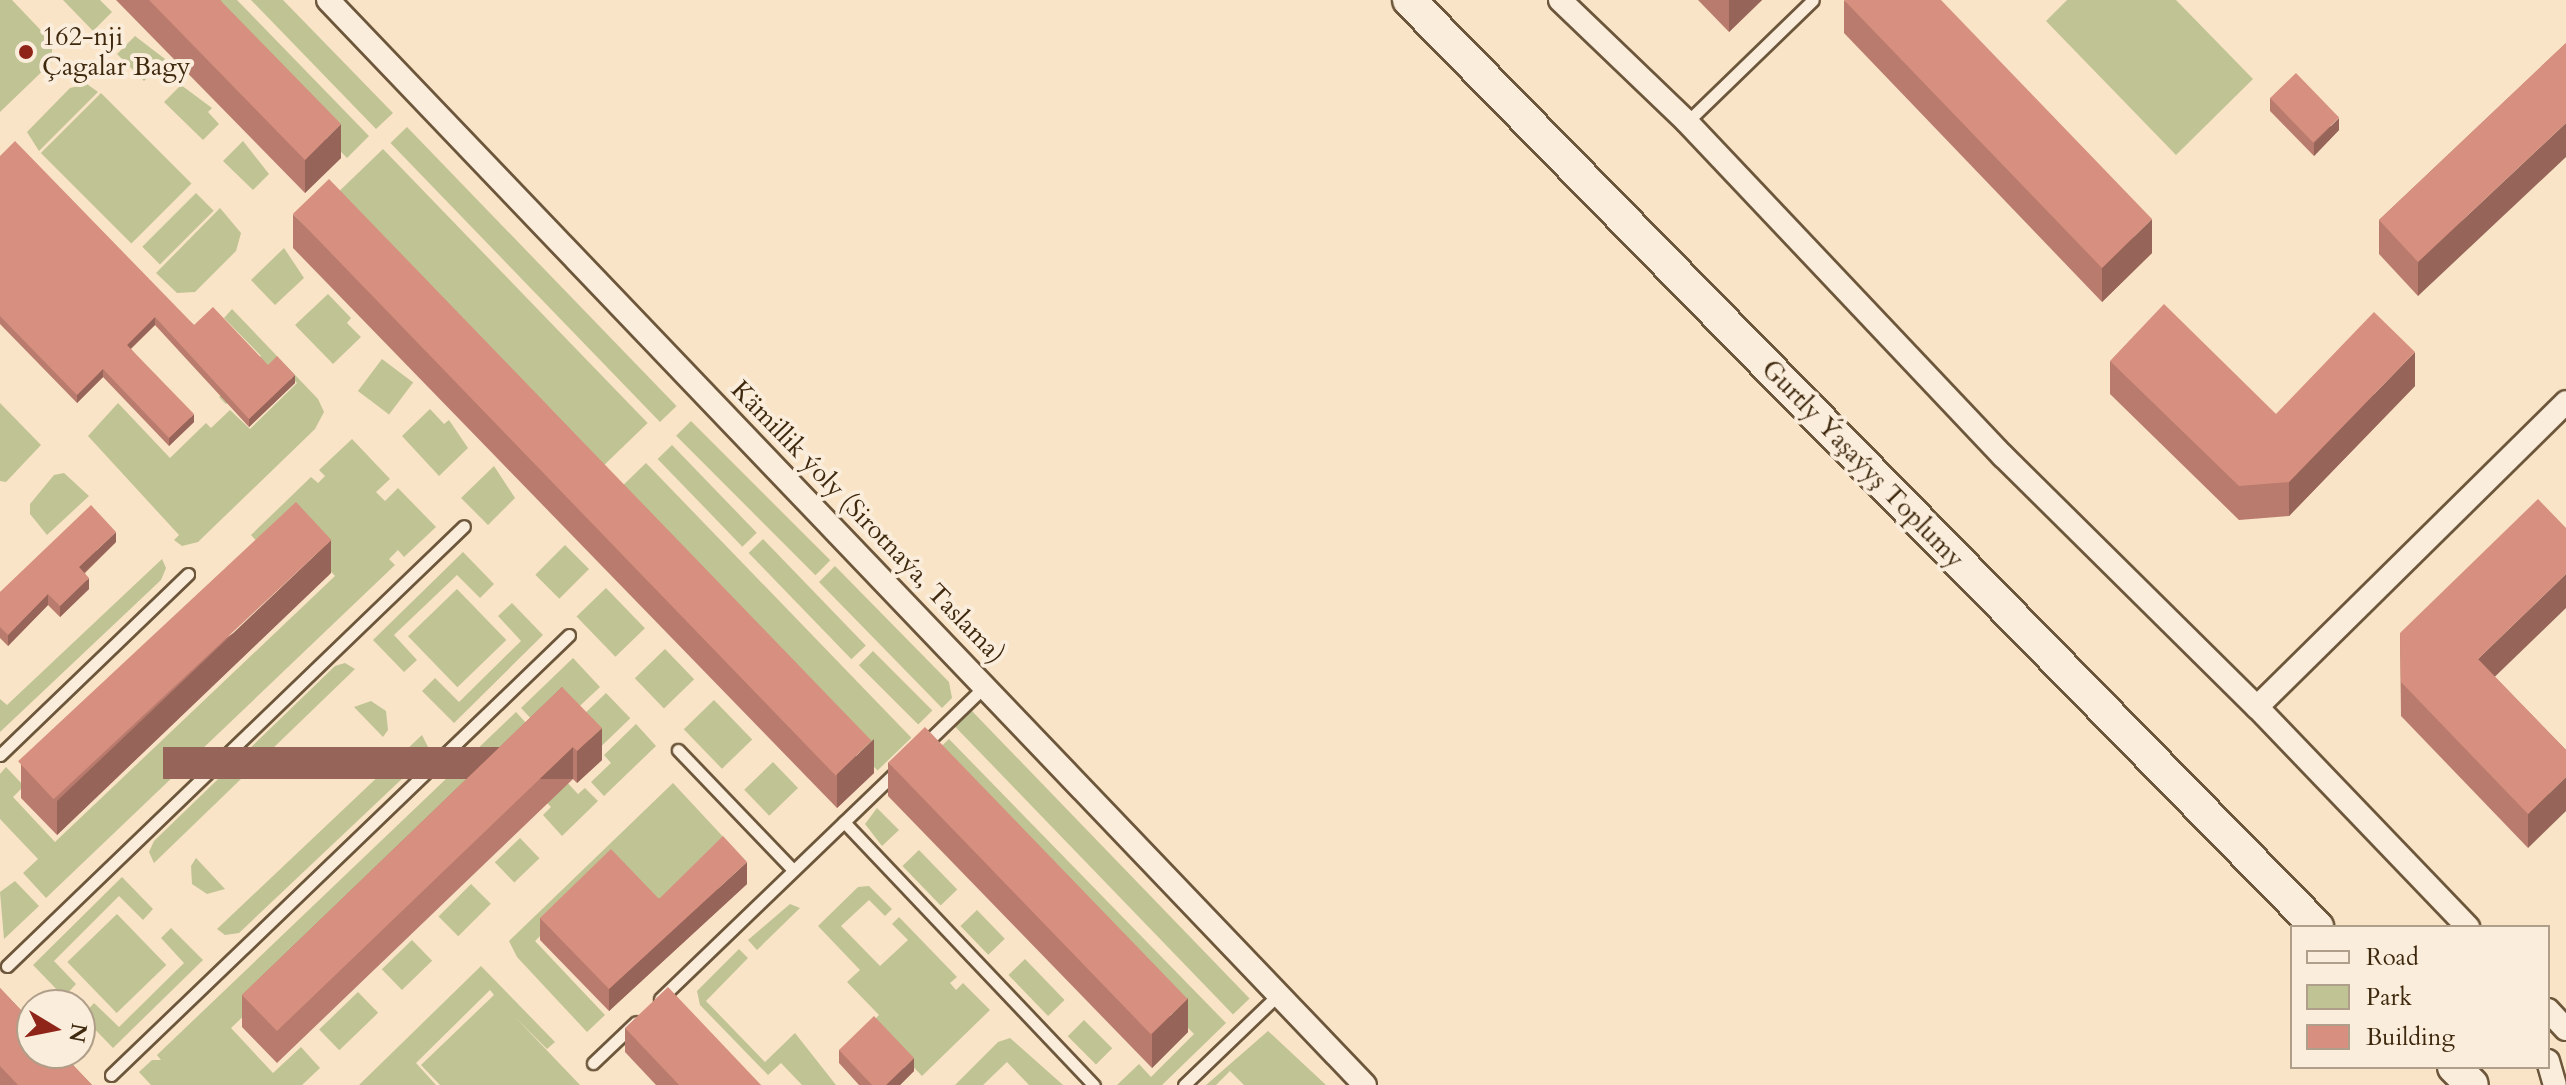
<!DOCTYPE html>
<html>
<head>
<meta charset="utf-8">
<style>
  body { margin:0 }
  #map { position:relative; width:2566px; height:1085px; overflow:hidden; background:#f9e4c7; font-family:Cardo,serif }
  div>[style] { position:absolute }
  .green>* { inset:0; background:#c0c393; transform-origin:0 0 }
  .roads { filter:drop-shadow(2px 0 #6d573c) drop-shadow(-2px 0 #6d573c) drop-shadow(0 2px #6d573c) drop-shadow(0 -2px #6d573c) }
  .lane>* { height:11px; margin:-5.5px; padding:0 5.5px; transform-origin:5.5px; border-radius:5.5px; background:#fbeddb }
  .street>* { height:22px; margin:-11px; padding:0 11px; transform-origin:11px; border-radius:11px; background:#fbeddb }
  .secondary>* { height:32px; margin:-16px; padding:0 16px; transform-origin:16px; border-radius:16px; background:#fbeddb }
  .wall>* { inset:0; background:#b97b6d }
  .shaded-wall>* { inset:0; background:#966459; transform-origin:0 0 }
  .building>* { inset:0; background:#d78f7f; transform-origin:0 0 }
  .dots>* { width:22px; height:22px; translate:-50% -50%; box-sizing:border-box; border:4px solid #fbeddb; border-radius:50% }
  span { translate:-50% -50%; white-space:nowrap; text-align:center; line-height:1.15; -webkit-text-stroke:8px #fbeddb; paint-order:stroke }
  .poi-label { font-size:26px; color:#3e280e }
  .left { translate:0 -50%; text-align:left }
  .street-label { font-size:26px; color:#3e280e }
  .legend { position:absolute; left:2290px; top:925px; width:260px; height:144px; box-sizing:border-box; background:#fbeddb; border:2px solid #af9e89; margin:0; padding:10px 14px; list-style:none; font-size:24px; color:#3e280e }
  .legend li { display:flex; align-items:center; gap:16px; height:40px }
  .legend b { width:40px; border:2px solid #af9e89 }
  .north { position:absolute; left:16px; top:989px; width:80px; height:80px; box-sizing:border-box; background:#fbeddb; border:2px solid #af9e89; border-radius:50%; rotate:100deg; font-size:22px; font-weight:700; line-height:32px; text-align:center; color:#3e280e }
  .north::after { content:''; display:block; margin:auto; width:28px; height:36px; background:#8f2418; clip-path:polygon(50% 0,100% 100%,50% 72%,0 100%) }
</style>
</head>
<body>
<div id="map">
  <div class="green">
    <div style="clip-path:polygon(0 0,12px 0,52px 42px,52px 62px,0 112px)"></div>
    <div style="clip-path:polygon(63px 0,100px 0,112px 12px,93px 31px)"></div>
    <div style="clip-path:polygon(193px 0,237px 0,369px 136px,347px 158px)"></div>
    <div style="clip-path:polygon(251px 0,283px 0,393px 113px,376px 129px)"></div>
    <div style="clip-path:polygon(2067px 0,2176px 0,2253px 79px,2176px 155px,2046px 21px)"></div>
    <div style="clip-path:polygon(135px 36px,165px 59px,144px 81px,117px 54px)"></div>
    <div style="clip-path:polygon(87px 84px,98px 92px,39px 151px,27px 132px,70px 88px)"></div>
    <div style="clip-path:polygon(181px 85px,212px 108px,208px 112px,219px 124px,203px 140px,164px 102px)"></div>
    <div style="left:101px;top:93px;width:128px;height:85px;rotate:45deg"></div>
    <div style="left:407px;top:127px;width:388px;height:23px;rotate:46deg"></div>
    <div style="clip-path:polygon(243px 141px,269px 174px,253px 190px,223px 161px)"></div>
    <div style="left:383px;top:149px;width:381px;height:76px;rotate:46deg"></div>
    <div style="left:196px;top:193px;width:25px;height:76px;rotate:45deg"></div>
    <div style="clip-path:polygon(220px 208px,241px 233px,236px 251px,195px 292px,177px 293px,156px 273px)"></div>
    <div style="clip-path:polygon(284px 248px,304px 278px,275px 305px,251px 280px)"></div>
    <div style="clip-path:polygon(328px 294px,351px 318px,347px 323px,361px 337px,333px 364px,295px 325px)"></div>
    <div style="clip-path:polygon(232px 309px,318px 399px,324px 412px,315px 429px,198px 542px,182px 546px,174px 540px,179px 535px,88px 436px,118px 403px,170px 458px,206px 423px,211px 428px,230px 410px,250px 429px,297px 383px,277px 363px,226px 404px,219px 397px,261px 356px,224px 318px)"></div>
    <div style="left:382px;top:359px;width:39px;height:40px;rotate:37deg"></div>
    <div style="clip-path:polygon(0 403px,41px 445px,6px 482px,0 481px)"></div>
    <div style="clip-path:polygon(430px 409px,444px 424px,449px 420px,468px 448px,439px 476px,402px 436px)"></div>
    <div style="left:691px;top:421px;width:197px;height:21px;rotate:45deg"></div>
    <div style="clip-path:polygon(352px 439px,390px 479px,376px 492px,385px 501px,398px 488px,436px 527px,404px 557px,398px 550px,389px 559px,395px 565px,46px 898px,23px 873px,38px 859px,0 819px,0 774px,6px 767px,24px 786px,13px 797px,55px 842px,335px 576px,292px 530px,264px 549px,251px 535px,311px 477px,318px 483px,325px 476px,319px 470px)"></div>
    <div style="left:672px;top:445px;width:122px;height:20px;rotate:46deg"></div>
    <div style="left:646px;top:463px;width:382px;height:47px;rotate:46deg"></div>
    <div style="clip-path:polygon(494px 466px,515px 498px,488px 525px,461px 498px)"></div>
    <div style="clip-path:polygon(64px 473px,89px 496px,47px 535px,30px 514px,30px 504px,54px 475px)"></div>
    <div style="left:763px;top:539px;width:148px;height:20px;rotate:46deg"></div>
    <div style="left:565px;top:545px;width:34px;height:42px;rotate:45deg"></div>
    <div style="clip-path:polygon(463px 552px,494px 584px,480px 598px,457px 575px,394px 635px,417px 660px,404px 672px,373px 640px)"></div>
    <div style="clip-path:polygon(162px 559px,166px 568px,161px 580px,0 732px,0 699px,7px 705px)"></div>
    <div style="clip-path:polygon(835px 566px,949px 682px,952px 698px,942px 708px,819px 582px)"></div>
    <div style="left:606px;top:588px;width:56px;height:41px;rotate:46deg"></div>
    <div style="left:457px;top:589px;width:71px;height:68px;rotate:46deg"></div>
    <div style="clip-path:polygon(512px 603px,543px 635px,454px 723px,422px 691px,435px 678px,459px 702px,521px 641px,498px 616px)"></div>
    <div style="left:665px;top:649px;width:42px;height:42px;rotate:46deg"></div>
    <div style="left:873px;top:651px;width:84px;height:20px;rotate:45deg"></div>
    <div style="clip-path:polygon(573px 658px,600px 687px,568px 717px,539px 727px,521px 708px)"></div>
    <div style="clip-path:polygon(345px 663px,355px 669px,154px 863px,149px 852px,154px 841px,335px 666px)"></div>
    <div style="left:606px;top:693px;width:35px;height:44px;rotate:46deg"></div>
    <div style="left:714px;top:700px;width:55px;height:42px;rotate:46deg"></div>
    <div style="clip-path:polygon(371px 701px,386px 711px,388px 730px,383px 737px,354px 707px)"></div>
    <div style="left:971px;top:710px;width:401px;height:23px;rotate:46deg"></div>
    <div style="clip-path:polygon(516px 712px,537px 735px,530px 743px,578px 794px,585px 788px,598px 801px,562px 836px,543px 815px,551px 807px,509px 763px,231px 1028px,273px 1073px,301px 1047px,320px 1068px,302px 1085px,151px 1085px,139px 1072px,152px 1060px,161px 1060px,157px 1055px)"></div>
    <div style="clip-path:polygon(636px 724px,656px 746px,604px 796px,591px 782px,611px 763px,604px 755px)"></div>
    <div style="clip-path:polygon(422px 735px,428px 747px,423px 759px,239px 933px,225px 935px,217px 929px)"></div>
    <div style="clip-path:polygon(949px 739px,1226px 1023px,1162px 1085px,1117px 1085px,1139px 1064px,1151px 1077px,1194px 1034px,927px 760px)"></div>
    <div style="left:773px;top:762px;width:36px;height:40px;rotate:46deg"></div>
    <div style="clip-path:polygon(673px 783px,727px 841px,654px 911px,612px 867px,535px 941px,605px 1015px,587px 1032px,517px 957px,509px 941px)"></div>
    <div style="clip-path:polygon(877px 808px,899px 830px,882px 846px,865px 824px)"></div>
    <div style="left:520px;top:838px;width:28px;height:35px;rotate:46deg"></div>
    <div style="left:919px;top:850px;width:55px;height:23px;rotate:46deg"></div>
    <div style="clip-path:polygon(196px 858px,225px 889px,207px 894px,192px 884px,191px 866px)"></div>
    <div style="clip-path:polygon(122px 877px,153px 909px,143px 920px,119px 896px,54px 961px,76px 984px,64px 997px,33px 965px)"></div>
    <div style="clip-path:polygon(15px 881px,39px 906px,4px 939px,0 892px)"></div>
    <div style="left:471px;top:884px;width:28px;height:46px;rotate:45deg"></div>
    <div style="clip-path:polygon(869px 886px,892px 909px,885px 916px,869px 900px,841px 926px,880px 966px,908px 940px,892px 924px,899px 917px,957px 977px,950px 983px,956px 990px,963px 983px,990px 1010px,922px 1076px,871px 1023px,879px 1015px,847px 982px,860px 970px,818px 926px,858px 887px)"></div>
    <div style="clip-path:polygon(790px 904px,800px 908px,757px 950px,748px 940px)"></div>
    <div style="left:977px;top:910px;width:40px;height:23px;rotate:46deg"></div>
    <div style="left:117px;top:914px;width:71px;height:69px;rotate:46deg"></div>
    <div style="clip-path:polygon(171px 928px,203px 960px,113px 1048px,82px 1016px,94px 1003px,119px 1027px,184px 963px,161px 938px)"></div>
    <div style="left:412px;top:940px;width:29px;height:42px;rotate:46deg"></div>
    <div style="clip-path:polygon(739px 949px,748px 958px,706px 1001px,765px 1062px,795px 1033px,836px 1085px,802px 1085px,781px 1063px,768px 1075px,700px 1005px,697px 991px)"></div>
    <div style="left:1025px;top:959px;width:57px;height:23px;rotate:46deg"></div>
    <div style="clip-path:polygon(481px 966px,555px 1042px,547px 1049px,515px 1017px,580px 1085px,440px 1085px,421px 1065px,494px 995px,490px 990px,416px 1063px,436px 1085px,359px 1085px)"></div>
    <div style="left:358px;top:992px;width:29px;height:54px;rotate:46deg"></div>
    <div style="left:1084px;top:1020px;width:40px;height:23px;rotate:45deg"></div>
    <div style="clip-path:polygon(1268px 1031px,1326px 1085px,1244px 1085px,1230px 1071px,1216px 1085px,1206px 1085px)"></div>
    <div style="clip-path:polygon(1010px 1038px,1063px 1085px,1029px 1085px,1007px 1062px,983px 1085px,955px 1085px,998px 1042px)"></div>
  </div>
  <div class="roads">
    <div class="lane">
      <div style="left:1687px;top:122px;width:175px;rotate:-44.1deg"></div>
      <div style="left:925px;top:744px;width:83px;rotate:-44deg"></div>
      <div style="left:678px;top:750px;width:166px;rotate:46.2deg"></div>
      <div style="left:0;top:755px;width:261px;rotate:-43.9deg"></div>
      <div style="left:844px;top:822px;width:363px;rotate:46.5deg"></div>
      <div style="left:7px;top:966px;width:634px;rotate:-43.91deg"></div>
      <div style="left:660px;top:999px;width:330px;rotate:-43.9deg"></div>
      <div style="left:593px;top:1063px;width:59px;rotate:-43.6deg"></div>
      <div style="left:111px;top:1075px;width:635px;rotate:-43.85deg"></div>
      <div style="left:1184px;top:1085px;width:132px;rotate:-43.8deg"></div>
    </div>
    <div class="street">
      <div style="left:328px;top:0;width:1501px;rotate:46.3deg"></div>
      <div style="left:1560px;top:0;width:176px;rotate:43.8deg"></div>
      <div style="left:1687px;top:122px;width:460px;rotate:46.6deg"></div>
      <div style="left:2003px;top:456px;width:357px;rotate:44.7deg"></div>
      <div style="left:2257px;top:707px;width:305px;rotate:46.2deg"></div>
      <div style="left:2257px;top:707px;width:434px;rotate:-44.6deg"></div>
      <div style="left:2548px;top:1010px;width:26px;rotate:47deg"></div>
      <div style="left:2548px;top:1061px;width:25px;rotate:74deg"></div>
    </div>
    <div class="secondary">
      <div style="left:1409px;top:0;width:1298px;rotate:45.59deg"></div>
      <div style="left:2454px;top:1067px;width:25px;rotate:45deg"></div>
    </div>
  </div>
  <div class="wall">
    <div style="clip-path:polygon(116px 0,220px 0,341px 158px,305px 193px)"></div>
    <div style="clip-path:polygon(1698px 0,1762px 0,1729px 32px)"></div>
    <div style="clip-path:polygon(1844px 0,2152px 253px,2102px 302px,1844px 33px)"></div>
    <div style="clip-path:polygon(2566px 43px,2418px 296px,2379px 254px,2379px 220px)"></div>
    <div style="clip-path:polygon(2270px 98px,2339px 130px,2314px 156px,2270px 111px)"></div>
    <div style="clip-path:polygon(0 156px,194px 325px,268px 365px,295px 383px,249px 427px,155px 325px,131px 349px,194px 422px,169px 446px,103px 377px,77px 403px,0 324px)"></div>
    <div style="clip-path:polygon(293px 214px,874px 773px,837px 808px,293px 248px)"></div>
    <div style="clip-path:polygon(2110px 361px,2276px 414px,2415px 386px,2289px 516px,2239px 520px,2110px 394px)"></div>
    <div style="clip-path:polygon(116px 542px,85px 573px,89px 589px,60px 617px,48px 605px,8px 646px,0 638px,0 592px)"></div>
    <div style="clip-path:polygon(331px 573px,57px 835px,21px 798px,21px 764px)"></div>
    <div style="clip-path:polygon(2400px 633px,2495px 677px,2566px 750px,2528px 848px,2401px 716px)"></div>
    <div style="clip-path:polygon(562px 687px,602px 760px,577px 783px,573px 779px,277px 1063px,242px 1027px,242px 995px)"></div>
    <div style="clip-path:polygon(888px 762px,1188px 1032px,1152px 1068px,888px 796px)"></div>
    <div style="clip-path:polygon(747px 884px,609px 1011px,540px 940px,540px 918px)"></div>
    <div style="clip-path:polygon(0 988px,92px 1085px,0 1085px)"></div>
    <div style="clip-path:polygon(625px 1028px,761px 1085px,656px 1085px,625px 1052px)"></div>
    <div style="clip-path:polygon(839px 1050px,914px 1071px,900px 1085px,859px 1085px,839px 1063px)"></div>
  </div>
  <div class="shaded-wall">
    <div style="clip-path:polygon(1729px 0,1762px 0,1729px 32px)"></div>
    <div style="clip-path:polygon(2339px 118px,2339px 130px,2314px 156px,2314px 143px)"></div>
    <div style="clip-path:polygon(2566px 123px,2566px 157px,2418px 296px,2418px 262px)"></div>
    <div style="clip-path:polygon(341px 124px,341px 158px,305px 193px,305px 160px)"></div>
    <div style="clip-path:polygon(2152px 219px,2152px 253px,2102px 302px,2102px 268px)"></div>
    <div style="clip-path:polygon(155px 317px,155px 325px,127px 352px,127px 345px)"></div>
    <div style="clip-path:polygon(2415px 352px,2415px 386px,2289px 516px,2289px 482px)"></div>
    <div style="clip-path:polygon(103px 369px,103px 377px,77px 403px,77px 395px)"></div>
    <div style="clip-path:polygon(295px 375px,295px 383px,249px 427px,249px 419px)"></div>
    <div style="clip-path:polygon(194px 414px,194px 422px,169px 446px,169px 438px)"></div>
    <div style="clip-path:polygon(116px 532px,116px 542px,79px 578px,79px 567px)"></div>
    <div style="clip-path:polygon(331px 540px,331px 573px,57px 835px,57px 801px)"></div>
    <div style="clip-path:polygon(2566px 574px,2566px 608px,2478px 693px,2478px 659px)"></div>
    <div style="clip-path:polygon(89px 578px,89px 589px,60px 617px,60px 606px)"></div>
    <div style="clip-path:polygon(48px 594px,48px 605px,8px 646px,8px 635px)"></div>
    <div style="clip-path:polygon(602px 728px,602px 760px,577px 783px,577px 751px)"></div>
    <div style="clip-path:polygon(874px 739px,874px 773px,837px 808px,837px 774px)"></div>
    <div style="left:573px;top:747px;width:32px;height:410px;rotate:90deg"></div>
    <div style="clip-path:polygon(2566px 777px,2566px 811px,2528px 848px,2528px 814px)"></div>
    <div style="clip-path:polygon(747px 862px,747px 884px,609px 1011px,609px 989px)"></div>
    <div style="clip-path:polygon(1188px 998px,1188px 1032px,1152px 1068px,1152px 1034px)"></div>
    <div style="clip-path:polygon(914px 1058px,914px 1071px,900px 1085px,886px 1085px)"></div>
  </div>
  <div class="building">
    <div style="clip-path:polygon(149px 0,220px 0,341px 124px,305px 160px)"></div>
    <div style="clip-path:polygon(1844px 0,1941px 0,2152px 219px,2102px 268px)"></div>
    <div style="clip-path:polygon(2566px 43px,2566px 123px,2418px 262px,2379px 220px)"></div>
    <div style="left:2296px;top:73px;width:62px;height:36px;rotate:46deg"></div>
    <div style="clip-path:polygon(15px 141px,194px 325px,213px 307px,268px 365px,277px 356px,295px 375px,249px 419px,155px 317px,127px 345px,194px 414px,169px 438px,103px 369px,77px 395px,0 316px,0 156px)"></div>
    <div style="left:329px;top:179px;width:781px;height:50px;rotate:46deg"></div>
    <div style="clip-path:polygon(2164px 304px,2276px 414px,2374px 312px,2415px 352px,2289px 482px,2239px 486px,2110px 361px)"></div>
    <div style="clip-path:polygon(2538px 499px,2566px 528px,2566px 574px,2478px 659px,2566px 750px,2566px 777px,2528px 814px,2401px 682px,2400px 633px)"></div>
    <div style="left:296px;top:502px;width:52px;height:380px;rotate:47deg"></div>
    <div style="clip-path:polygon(91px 505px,116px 532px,79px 567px,89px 578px,60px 606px,48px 594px,8px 635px,0 627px,0 592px)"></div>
    <div style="clip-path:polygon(562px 687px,602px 728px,577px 751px,573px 747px,277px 1031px,242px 995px)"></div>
    <div style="left:925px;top:727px;width:378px;height:51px;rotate:46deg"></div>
    <div style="clip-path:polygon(723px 836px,747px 862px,609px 989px,540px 918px,611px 849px,659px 899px)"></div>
    <div style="clip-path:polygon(668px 987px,761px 1085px,679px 1085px,625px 1028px)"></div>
    <div style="clip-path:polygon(0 988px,32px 1022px,32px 1053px,61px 1053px,92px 1085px,18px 1085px,0 1066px)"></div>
    <div style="clip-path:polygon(874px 1016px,914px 1058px,886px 1085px,872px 1085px,839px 1050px)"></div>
  </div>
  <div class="dots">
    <div style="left:26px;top:52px;background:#8f2418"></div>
  </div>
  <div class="poi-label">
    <span class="left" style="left:42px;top:52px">162-nji<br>Çagalar Bagy</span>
  </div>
  <div class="street-label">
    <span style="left:1863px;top:464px;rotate:46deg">Gurtly Ýaşaýyş Toplumy</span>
    <span style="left:868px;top:522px;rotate:46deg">Kämillik ýoly (Sirotnaýa, Taslama)</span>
  </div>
  <ul class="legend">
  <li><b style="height:10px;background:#fbeddb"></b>Road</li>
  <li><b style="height:22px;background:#c0c393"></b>Park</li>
  <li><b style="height:22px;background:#d78f7f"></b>Building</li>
  </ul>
  <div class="north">N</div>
</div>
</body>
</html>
